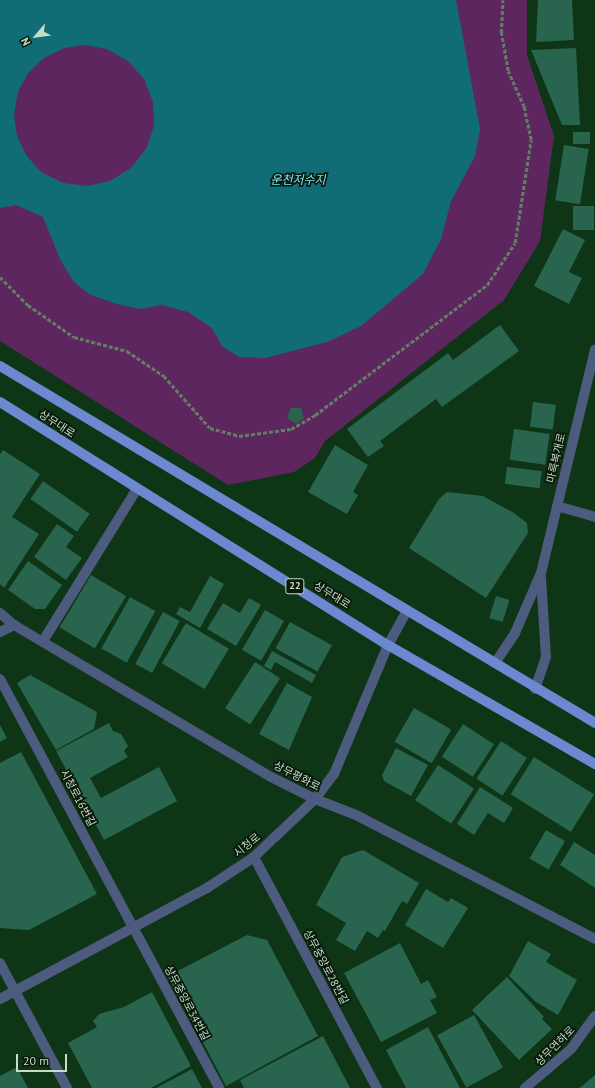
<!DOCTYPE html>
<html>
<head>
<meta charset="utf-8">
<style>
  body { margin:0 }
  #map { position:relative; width:595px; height:1088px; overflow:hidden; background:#0e3515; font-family:"PT Sans","Noto Sans KR",sans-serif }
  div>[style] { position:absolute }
  .green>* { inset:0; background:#5e265f }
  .water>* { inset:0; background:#106d78 }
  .building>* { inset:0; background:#29644f; transform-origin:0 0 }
  .path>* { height:2.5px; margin-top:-1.25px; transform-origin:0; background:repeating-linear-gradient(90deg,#607f64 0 4px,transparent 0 6px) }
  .minor>* { height:10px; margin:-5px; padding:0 5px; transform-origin:5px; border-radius:5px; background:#4d5b7e }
  .major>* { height:10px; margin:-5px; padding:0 5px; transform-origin:5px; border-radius:5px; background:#6b88d0 }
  span { translate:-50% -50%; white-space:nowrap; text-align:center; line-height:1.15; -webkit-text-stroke:3.5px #09190a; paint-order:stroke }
  .shield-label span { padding:1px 3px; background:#09190a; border:1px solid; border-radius:3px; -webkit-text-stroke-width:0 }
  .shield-label { font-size:10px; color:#c7dcc8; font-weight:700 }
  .street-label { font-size:11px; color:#c7dcc8 }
  .water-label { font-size:12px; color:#7fe7f5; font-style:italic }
  .north { position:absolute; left:16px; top:16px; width:40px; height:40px; -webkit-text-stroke:3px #09190a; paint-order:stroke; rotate:242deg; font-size:11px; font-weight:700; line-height:16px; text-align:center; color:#c7dcc8 }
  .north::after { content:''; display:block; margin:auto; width:14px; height:18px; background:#c7dcc8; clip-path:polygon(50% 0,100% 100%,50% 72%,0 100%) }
  .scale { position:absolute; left:16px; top:1054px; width:51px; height:18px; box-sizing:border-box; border:2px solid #c7dcc8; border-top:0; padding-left:5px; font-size:12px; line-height:14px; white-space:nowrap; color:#c7dcc8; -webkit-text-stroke:3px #09190a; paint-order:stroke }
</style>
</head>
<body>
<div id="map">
  <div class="green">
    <div style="clip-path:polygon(0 0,527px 0,527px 55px,554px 136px,540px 241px,504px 300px,325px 441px,315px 458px,294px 472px,228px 485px,0 341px)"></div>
  </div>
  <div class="water">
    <div style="clip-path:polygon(evenodd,0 0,456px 0,480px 129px,475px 156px,451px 201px,441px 239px,423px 274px,361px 326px,327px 342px,265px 358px,239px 357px,222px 346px,212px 328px,188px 312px,162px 305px,140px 309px,117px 304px,89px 294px,74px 282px,61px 261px,43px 217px,16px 205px,0 208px,0 0,85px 45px,107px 49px,128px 61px,144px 79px,153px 102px,154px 126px,146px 149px,131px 168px,110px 181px,87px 186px,63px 183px,41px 172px,26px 155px,17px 136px,14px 114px,18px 92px,28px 73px,44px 58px,64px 48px,85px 45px)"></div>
  </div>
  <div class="building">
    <div style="clip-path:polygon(538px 0,572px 0,574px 40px,536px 42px)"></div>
    <div style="clip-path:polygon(576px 48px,580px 125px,562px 125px,531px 50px)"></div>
    <div style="left:573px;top:132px;width:17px;height:12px"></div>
    <div style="left:564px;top:145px;width:25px;height:56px;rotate:9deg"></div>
    <div style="left:573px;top:206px;width:21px;height:24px"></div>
    <div style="clip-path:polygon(563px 229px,585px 240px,569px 272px,582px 278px,569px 304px,534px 286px)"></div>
    <div style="clip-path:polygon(500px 325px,519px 351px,442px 407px,436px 399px,380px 441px,384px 446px,368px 457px,347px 429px,448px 353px,453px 360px)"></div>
    <div style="left:533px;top:402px;width:23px;height:25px;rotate:7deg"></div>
    <div style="clip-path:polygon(291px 408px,301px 408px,304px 418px,296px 424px,287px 418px)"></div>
    <div style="left:514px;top:429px;width:36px;height:31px;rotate:8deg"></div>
    <div style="clip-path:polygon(335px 445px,368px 465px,353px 492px,358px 495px,347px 514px,308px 492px)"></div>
    <div style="clip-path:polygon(3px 450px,40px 474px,12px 517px,39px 534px,4px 588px,0 584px,0 454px)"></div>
    <div style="left:507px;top:467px;width:35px;height:17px;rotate:7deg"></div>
    <div style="left:43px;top:481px;width:57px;height:22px;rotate:35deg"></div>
    <div style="clip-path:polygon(447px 492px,483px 496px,514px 513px,527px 523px,528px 533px,486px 598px,409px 548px,439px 499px)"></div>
    <div style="clip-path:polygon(57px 524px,74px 536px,66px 547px,82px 558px,66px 580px,34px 557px)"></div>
    <div style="clip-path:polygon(28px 561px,62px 585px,45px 609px,35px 609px,8px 590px)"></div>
    <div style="left:91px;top:575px;width:41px;height:61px;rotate:31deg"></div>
    <div style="clip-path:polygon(210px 576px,224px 584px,200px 628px,176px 614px,180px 607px,190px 612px)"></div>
    <div style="left:496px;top:596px;width:14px;height:23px;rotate:17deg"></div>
    <div style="left:130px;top:597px;width:29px;height:59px;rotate:29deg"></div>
    <div style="clip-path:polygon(249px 598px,261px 605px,236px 646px,207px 629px,223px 603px,240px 613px)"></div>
    <div style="left:265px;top:610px;width:22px;height:46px;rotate:30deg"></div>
    <div style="left:163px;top:612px;width:19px;height:59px;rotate:28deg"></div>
    <div style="left:290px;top:622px;width:48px;height:30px;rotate:29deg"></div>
    <div style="left:186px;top:623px;width:50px;height:47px;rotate:31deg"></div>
    <div style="clip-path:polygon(272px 651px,316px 675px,312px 683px,275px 662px,271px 670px,264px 666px)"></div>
    <div style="left:255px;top:662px;width:30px;height:55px;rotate:33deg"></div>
    <div style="clip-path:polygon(30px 675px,97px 712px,94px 729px,56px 750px,17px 683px)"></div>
    <div style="clip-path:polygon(287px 683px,312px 697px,289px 750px,259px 734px)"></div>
    <div style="left:414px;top:708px;width:43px;height:39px;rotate:30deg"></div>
    <div style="clip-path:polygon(109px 723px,113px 731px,121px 734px,128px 746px,124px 751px,128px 757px,90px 778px,101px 798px,159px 767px,177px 801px,104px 840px,56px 751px)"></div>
    <div style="left:463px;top:724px;width:37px;height:39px;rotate:33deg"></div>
    <div style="clip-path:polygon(0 725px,7px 738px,0 742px)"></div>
    <div style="left:501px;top:741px;width:31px;height:45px;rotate:33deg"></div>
    <div style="clip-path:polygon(396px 748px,428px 765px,411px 796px,384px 781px,382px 775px)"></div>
    <div style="clip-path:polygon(21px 752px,97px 894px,29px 930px,0 928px,0 763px)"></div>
    <div style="left:534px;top:757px;width:71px;height:44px;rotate:32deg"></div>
    <div style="left:438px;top:765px;width:43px;height:42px;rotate:33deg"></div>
    <div style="clip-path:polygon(480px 787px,513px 808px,504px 823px,488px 813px,474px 835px,457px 824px)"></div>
    <div style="left:546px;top:830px;width:22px;height:33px;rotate:30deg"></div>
    <div style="clip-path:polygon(574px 842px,595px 855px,595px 888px,560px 865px)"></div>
    <div style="clip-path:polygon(363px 850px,419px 883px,407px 904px,402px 901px,385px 931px,383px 930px,378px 938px,367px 931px,355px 951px,336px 940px,346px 923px,316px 905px,342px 857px)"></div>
    <div style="clip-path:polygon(426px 889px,448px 902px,451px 898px,468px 908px,443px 948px,405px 925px)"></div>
    <div style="clip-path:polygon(247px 935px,267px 940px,318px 1036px,226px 1086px,168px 976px)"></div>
    <div style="clip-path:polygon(528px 941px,551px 954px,546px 962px,577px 980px,558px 1015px,536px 1002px,509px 976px)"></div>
    <div style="clip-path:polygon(400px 943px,421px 984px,428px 980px,437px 997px,430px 1000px,437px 1013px,381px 1042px,344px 973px)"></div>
    <div style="clip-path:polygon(507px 977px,544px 1017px,542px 1019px,552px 1029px,519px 1060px,472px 1010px)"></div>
    <div style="clip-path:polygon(152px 992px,191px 1066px,151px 1088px,92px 1088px,68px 1043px,97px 1027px,93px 1021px,99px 1014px,124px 1007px)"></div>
    <div style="left:474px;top:1015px;width:60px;height:42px;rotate:61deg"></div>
    <div style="clip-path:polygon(428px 1027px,460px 1088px,406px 1088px,386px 1050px)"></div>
    <div style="clip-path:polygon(323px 1036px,350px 1088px,244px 1088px,240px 1080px)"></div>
    <div style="clip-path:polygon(17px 1067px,28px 1088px,0 1088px,0 1076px)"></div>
    <div style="clip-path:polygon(192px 1069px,202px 1088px,156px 1088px)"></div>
    <div style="clip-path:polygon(595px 1075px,595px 1088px,579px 1088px,582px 1086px)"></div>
  </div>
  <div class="path">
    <div style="left:0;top:277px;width:40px;rotate:45deg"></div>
    <div style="left:28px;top:305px;width:56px;rotate:34.8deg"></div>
    <div style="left:74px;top:337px;width:55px;rotate:14.8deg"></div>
    <div style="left:127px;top:351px;width:45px;rotate:34deg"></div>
    <div style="left:164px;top:376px;width:69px;rotate:48.5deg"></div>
    <div style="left:210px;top:428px;width:30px;rotate:15deg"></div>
    <div style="left:239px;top:436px;width:52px;rotate:-7.7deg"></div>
    <div style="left:291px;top:429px;width:28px;rotate:-30deg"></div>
    <div style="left:315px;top:415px;width:216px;rotate:-37.1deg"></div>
    <div style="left:487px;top:285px;width:50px;rotate:-56.3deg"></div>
    <div style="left:515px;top:243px;width:104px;rotate:-81.2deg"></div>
    <div style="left:531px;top:140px;width:34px;rotate:-102deg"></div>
    <div style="left:524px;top:107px;width:39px;rotate:-114deg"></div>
    <div style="left:508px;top:71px;width:39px;rotate:-100deg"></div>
    <div style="left:501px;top:33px;width:33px;rotate:-87deg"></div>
  </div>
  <div class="minor">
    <div style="left:557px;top:506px;width:40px;rotate:16deg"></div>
    <div style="left:0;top:613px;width:18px;rotate:41deg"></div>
    <div style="left:14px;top:625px;width:299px;rotate:30.6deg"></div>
    <div style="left:271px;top:777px;width:49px;rotate:26.6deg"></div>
    <div style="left:315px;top:799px;width:44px;rotate:21.3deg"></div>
    <div style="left:356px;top:815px;width:269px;rotate:27.4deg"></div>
    <div style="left:0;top:632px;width:16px;rotate:-27deg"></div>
    <div style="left:43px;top:641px;width:179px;rotate:-58.3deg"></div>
    <div style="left:495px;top:663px;width:36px;rotate:-56deg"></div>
    <div style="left:515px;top:633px;width:65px;rotate:-66.6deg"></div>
    <div style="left:541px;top:573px;width:230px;rotate:-76.4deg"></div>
    <div style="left:0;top:679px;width:464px;rotate:61.8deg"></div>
    <div style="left:535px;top:689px;width:34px;rotate:-71deg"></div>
    <div style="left:546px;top:657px;width:80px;rotate:-93.6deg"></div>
    <div style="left:254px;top:857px;width:262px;rotate:62deg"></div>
    <div style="left:0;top:963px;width:142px;rotate:61.8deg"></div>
    <div style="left:0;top:999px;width:235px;rotate:-28.2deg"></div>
    <div style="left:207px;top:888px;width:56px;rotate:-33.4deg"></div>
    <div style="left:254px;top:857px;width:29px;rotate:-44deg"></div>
    <div style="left:275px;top:837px;width:55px;rotate:-43.5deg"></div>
    <div style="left:315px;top:799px;width:31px;rotate:-53deg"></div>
    <div style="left:334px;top:774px;width:140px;rotate:-67.3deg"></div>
    <div style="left:388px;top:645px;width:39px;rotate:-61deg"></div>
    <div style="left:525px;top:1088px;width:60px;rotate:-40.3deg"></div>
    <div style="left:571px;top:1049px;width:41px;rotate:-54deg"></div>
  </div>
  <div class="major">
    <div style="left:0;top:366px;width:694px;rotate:30.96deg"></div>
    <div style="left:0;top:402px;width:458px;rotate:32.1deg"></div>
    <div style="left:388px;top:645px;width:239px;rotate:29.9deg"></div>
  </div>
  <div class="shield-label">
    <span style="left:295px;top:586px">22</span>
  </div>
  <div class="street-label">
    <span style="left:57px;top:424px;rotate:33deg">상무대로</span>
    <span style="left:556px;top:458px;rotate:-77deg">마륵복개로</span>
    <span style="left:332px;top:595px;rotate:32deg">상무대로</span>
    <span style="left:297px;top:776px;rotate:27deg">상무평화로</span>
    <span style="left:78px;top:798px;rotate:62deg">시청로16번길</span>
    <span style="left:247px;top:845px;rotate:-39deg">시청로</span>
    <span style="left:326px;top:967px;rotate:62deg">상무중앙로28번길</span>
    <span style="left:187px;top:1003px;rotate:62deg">상무중앙로34번길</span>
    <span style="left:555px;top:1046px;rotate:-45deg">상무연하로</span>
  </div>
  <div class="water-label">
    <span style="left:298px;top:180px">운천저수지</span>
  </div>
  <div class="north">N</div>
  <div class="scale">20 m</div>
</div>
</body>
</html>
